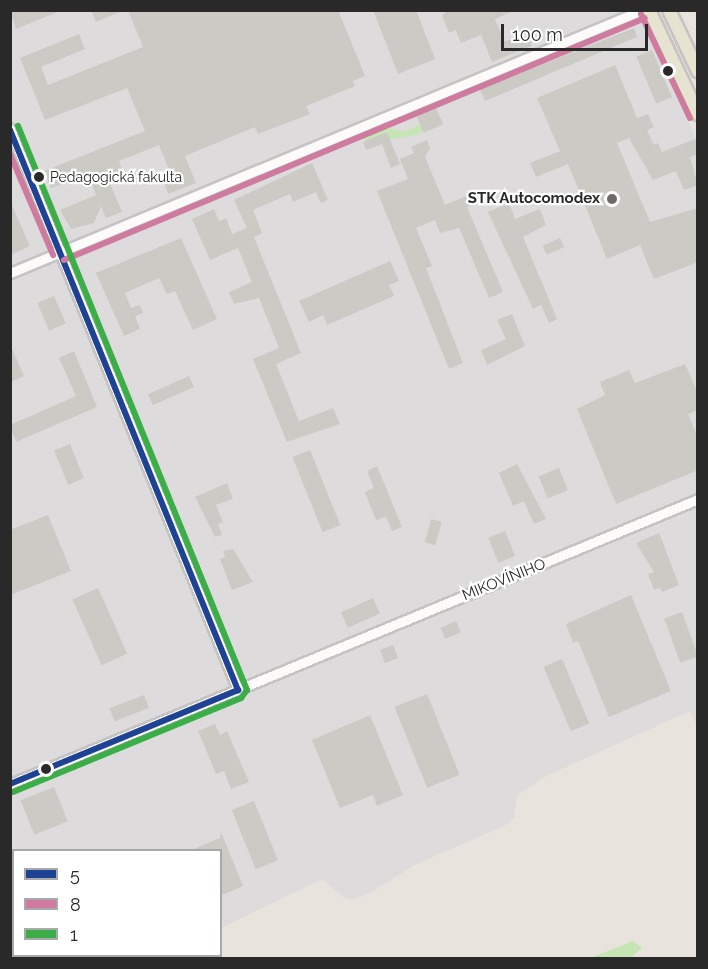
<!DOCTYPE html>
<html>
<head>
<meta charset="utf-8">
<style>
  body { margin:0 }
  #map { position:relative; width:708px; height:969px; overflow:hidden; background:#e8e4dd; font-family:Raleway,sans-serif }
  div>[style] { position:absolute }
  .industrial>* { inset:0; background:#dedbdd }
  .green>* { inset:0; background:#c5e6b3 }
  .building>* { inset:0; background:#cccac5; transform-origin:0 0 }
  .roads { filter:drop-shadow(2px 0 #c5c3c3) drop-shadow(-2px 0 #c5c3c3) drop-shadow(0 2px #c5c3c3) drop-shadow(0 -2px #c5c3c3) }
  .minor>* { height:9px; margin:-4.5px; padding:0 4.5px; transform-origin:4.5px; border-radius:4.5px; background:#fcfbfa }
  .major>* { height:12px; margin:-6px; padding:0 6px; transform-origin:6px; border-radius:6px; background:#e7e3d1 }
  .bus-1>* { height:6px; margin:-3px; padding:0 3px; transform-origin:3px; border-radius:3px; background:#1f4394 }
  .bus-2>* { height:6px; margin:-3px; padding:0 3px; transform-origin:3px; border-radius:3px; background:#ce7b9f }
  .bus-3>* { height:6px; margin:-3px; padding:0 3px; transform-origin:3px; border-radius:3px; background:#3bae48 }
  .dots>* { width:16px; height:16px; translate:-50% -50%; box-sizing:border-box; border:3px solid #fff; border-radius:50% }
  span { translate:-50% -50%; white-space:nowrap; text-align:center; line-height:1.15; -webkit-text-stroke:4.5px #fff; paint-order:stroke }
  .bus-label { font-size:14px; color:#292929 }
  .left { translate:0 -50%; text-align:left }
  .poi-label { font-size:15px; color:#292929; font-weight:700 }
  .right { translate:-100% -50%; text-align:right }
  .street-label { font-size:15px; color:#292929 }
  .frame { position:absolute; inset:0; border:12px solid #292929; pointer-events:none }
  .legend { position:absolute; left:12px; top:849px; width:210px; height:108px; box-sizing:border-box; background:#fff; border:2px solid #a9a9a9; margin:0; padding:8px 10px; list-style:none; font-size:18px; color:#292929 }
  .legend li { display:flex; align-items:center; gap:12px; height:30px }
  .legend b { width:30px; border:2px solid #a9a9a9 }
  .scale { position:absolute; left:501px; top:24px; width:147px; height:27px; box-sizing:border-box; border:3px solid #292929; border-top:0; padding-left:8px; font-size:18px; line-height:21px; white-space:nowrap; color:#292929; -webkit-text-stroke:4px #fff; paint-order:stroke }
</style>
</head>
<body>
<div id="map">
  <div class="industrial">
    <div style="clip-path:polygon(10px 11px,641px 11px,697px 141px,697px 726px,690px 711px,542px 778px,517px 796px,514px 817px,508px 824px,415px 865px,370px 893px,352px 900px,343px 897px,322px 879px,221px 928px,220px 850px,14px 850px,14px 956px,154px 956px,11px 958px)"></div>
  </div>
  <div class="green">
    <div style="clip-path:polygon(421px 124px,424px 131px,415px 135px,390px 139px,387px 132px,367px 141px,360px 137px,384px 127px,404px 132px)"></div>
    <div style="clip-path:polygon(633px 941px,642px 948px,630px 958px,590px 958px)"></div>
  </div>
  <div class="building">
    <div style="clip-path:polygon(10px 10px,60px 10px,60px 11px,16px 29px)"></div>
    <div style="clip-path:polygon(91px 10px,124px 10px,96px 22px)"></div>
    <div style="clip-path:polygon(128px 10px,338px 10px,365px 76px,353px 81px,355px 86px,306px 106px,310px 114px,258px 134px,255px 127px,185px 156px,196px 183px,168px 194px,164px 182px,173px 179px,159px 145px,119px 161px,122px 170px,107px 176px,122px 212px,106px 218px,101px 206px,94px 223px,71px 229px,60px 210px,96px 195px,88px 175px,51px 188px,44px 171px,145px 131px,127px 88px,45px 120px,20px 58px,79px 34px,85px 49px,41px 67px,48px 85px,143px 47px)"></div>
    <div style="clip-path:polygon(378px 10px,416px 10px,435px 59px,398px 74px,374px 12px)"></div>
    <div style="clip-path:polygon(447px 10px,515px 10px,495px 19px,504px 41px,529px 37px,532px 46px,492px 62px,481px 35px,461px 43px,456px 30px,449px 33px,442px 16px)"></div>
    <div style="clip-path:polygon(634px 28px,637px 37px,485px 101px,480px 89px)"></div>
    <div style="left:652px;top:50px;width:51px;height:17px;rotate:67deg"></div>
    <div style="clip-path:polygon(615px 65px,637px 118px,648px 114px,654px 127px,647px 130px,654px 145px,658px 143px,662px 152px,695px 139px,698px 146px,698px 154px,690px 157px,698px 185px,684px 190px,676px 171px,653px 180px,629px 138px,617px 143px,650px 222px,698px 208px,698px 262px,654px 279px,640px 245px,607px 259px,568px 164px,536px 177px,530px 163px,560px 151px,537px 98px)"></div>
    <div style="left:435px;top:106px;width:20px;height:21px;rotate:66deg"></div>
    <div style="clip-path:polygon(387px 132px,400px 164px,391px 168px,382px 144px,366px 150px,363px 142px)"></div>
    <div style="clip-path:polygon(427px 140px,430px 148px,425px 157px,445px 205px,469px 195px,473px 204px,467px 207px,503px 292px,489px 298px,459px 228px,440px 233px,435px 220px,416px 228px,432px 266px,426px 268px,463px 363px,449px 369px,377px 191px,408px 179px,400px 159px,414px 153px,411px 147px)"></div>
    <div style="clip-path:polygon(312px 163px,328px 200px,321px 203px,316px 192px,293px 202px,290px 194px,253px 210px,262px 233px,254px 237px,301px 353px,276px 364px,299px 421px,333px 408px,340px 424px,287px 442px,253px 359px,279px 348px,259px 298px,234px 304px,229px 292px,252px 282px,238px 248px,210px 260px,192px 219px,214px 209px,219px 221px,226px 218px,232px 234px,247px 228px,234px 200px)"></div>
    <div style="clip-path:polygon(10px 201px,30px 246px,10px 255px)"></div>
    <div style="clip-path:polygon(509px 203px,515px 219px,540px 209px,546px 225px,523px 237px,557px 319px,549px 323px,541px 305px,533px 309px,488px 212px)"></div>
    <div style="clip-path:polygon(181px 238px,217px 319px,193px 330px,175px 291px,167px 294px,159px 278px,125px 293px,131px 308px,140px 305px,143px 313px,135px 316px,140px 329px,124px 336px,96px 273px)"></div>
    <div style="left:560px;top:238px;width:10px;height:19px;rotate:66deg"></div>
    <div style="clip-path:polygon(390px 261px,399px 281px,389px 285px,394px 296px,327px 325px,323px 315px,309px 322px,299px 301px)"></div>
    <div style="left:54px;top:296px;width:30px;height:18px;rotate:67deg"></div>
    <div style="clip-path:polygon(512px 314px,525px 346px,487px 365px,481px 350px,506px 339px,497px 320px)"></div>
    <div style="clip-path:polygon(11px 346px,24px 376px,11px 382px)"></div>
    <div style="clip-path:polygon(74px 351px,97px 407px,16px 442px,10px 425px,76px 396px,59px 358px)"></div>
    <div style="clip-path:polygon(685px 364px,698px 393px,698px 410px,688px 414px,698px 438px,698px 470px,616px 504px,577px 409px,605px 395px,600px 382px,629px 370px,635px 383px)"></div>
    <div style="left:189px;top:376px;width:12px;height:45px;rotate:66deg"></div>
    <div style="left:70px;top:444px;width:37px;height:17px;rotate:68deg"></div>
    <div style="left:310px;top:450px;width:81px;height:19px;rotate:68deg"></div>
    <div style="clip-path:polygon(517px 464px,546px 519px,534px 524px,524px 501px,513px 506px,499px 473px)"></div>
    <div style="clip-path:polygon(377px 466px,402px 527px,392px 531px,386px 517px,376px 520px,365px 492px,374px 488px,367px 471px)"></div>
    <div style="left:559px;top:468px;width:24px;height:22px;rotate:68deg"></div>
    <div style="clip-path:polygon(227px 483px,233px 499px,216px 505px,223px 522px,218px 524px,222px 535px,215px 537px,195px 497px)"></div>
    <div style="clip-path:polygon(48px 515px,71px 571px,10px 595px,10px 530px)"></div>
    <div style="left:431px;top:519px;width:11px;height:24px;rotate:15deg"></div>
    <div style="left:505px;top:531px;width:27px;height:18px;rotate:68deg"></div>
    <div style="clip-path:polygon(659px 533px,679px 585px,662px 592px,660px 588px,654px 590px,648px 574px,654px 572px,636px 543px)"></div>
    <div style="clip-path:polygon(233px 549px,253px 582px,232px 590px,220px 559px,225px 557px,223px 551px)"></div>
    <div style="left:98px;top:588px;width:72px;height:28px;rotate:66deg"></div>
    <div style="clip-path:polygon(631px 595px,671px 691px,609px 717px,578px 641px,573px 643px,566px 624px)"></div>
    <div style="left:373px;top:598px;width:17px;height:35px;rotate:66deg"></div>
    <div style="left:682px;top:612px;width:47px;height:19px;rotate:70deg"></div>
    <div style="left:456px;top:621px;width:12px;height:17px;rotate:66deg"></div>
    <div style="left:393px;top:645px;width:14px;height:14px;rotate:69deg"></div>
    <div style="left:562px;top:659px;width:70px;height:20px;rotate:67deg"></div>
    <div style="left:427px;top:694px;width:87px;height:35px;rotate:68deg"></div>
    <div style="left:144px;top:695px;width:14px;height:37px;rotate:69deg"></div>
    <div style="clip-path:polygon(370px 715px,403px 795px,377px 806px,373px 795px,340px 808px,312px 740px)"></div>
    <div style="clip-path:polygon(215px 724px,220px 735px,227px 731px,249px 782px,231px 789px,224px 771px,216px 774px,198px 731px)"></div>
    <div style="left:54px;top:787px;width:37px;height:36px;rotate:68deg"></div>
    <div style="left:254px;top:801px;width:64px;height:24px;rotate:68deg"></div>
    <div style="clip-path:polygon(221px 832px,243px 886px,220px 896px,220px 850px,191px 850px,220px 838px)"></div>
  </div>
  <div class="roads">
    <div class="minor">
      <div style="left:10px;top:129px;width:606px;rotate:67.88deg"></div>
      <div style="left:10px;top:273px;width:685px;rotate:-22.59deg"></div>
      <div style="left:10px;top:784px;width:745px;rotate:-22.5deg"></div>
    </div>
    <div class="major">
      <div style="left:649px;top:10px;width:115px;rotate:64.8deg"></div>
      <div style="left:669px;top:10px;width:68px;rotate:64.6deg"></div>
    </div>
  </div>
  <div class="bus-1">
    <div style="left:10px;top:130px;width:605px;rotate:67.85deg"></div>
    <div style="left:10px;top:784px;width:247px;rotate:-22.4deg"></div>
  </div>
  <div class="bus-2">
    <div style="left:641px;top:14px;width:115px;rotate:64.8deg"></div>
    <div style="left:10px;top:154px;width:110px;rotate:66.9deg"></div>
    <div style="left:64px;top:260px;width:629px;rotate:-22.61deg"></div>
  </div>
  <div class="bus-3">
    <div style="left:13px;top:792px;width:247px;rotate:-22.4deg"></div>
    <div style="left:241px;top:698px;width:10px;rotate:-53deg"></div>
    <div style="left:247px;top:690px;width:609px;rotate:-112.1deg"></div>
  </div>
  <div class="dots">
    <div style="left:668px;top:71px;background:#292929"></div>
    <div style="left:39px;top:177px;background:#292929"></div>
    <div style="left:612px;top:199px;background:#6c6a68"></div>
    <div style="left:46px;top:769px;background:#292929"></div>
  </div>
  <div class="bus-label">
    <span class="left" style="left:50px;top:177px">Pedagogická fakulta</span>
  </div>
  <div class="poi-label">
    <span class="right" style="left:600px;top:199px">STK Autocomodex</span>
  </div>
  <div class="street-label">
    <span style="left:504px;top:580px;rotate:-22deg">MIKOVÍNIHO</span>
  </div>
  <div class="frame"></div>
  <ul class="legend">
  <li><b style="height:8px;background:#1f4394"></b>5</li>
  <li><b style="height:8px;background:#ce7b9f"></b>8</li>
  <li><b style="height:8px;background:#3bae48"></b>1</li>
  </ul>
  <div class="scale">100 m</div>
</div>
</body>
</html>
